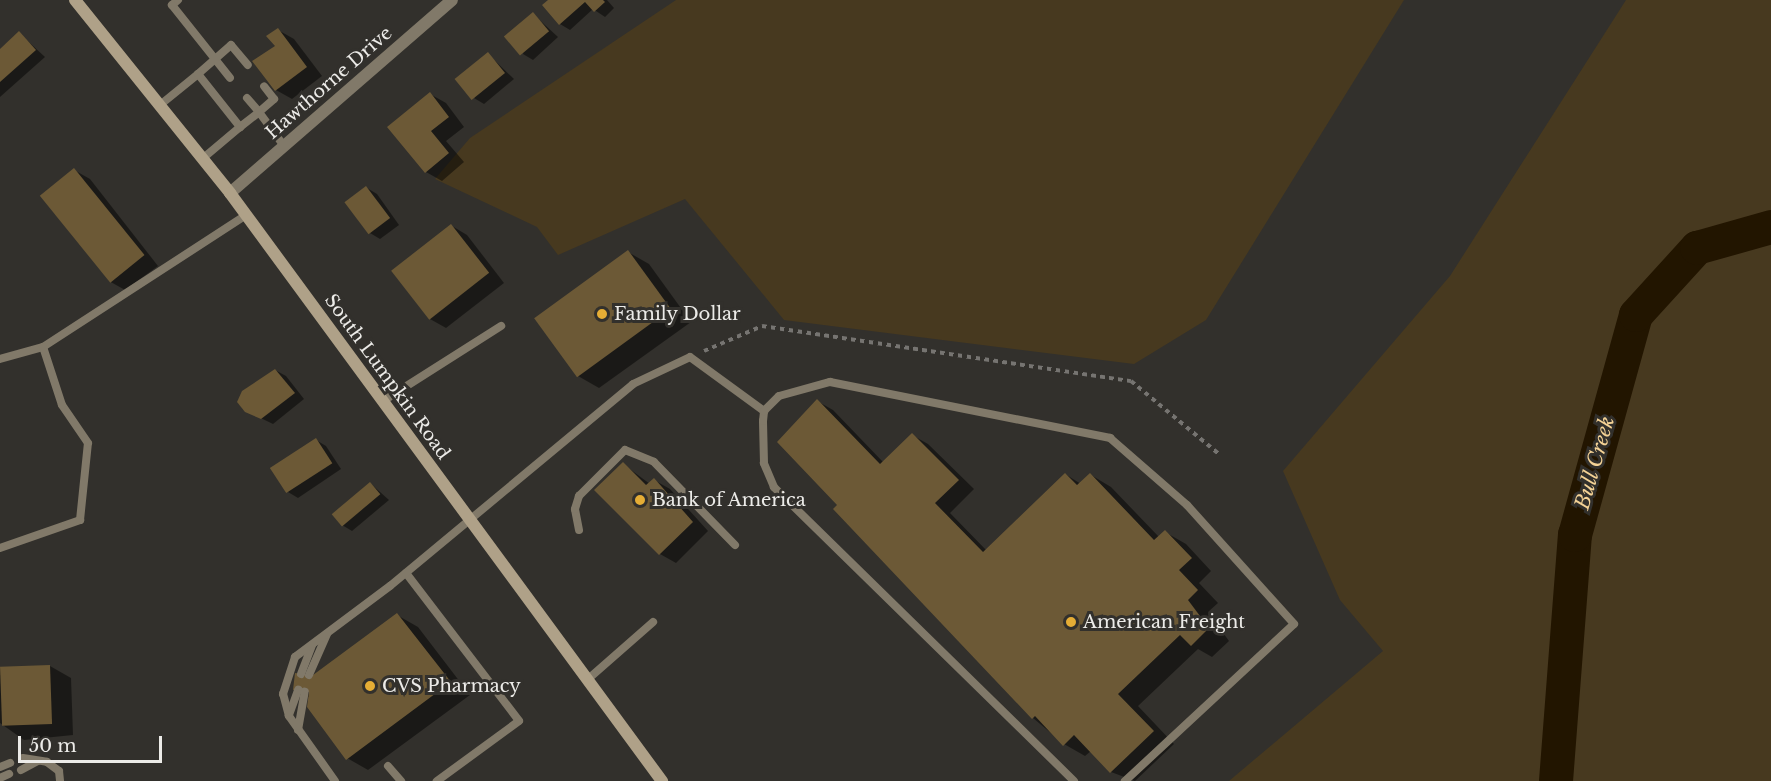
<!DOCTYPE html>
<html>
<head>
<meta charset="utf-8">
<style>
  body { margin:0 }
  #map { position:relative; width:1771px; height:781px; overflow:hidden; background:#32302c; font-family:"Libre Baskerville",serif }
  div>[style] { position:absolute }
  .green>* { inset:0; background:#47391f }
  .shadow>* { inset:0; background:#0007 }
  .river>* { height:34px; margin:-17px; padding:0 17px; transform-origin:17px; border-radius:17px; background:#221500 }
  .building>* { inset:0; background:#6c5936; transform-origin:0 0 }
  .path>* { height:4px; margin-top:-2px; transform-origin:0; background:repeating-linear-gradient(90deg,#767471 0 4.5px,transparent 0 9px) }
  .service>* { height:8px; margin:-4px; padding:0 4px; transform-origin:4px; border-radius:4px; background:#817969 }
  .minor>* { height:12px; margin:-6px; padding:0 6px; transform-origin:6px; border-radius:6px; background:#817969 }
  .secondary>* { height:12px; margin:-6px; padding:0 6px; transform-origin:6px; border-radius:6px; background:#afa188 }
  .dots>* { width:16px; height:16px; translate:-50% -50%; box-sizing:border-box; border:3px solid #32302c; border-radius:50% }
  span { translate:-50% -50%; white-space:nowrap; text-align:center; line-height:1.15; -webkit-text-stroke:6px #32302c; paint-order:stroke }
  .street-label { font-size:18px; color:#ecebe8 }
  .poi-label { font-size:18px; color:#ecebe8 }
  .left { translate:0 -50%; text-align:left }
  .water-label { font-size:20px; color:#f4d295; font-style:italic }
  .scale { position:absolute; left:18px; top:736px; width:144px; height:27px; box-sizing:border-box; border:3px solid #ecebe8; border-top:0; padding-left:8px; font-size:18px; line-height:21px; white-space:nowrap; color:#ecebe8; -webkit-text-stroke:4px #32302c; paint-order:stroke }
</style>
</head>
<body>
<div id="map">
  <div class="green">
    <div style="clip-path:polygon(676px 0,1404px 0,1206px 320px,1134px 364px,784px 320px,685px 199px,558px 255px,537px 227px,435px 179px,470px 138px)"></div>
    <div style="clip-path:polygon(1626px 0,1771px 0,1771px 781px,1229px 781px,1383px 651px,1340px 600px,1283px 471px,1450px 276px)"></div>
  </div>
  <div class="shadow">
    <div style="clip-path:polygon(550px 0,607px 0,614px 8px,605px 17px,593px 9px,570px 30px,560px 24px)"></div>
    <div style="clip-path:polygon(533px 14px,558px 37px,533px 60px,523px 54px)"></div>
    <div style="clip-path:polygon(278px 30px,294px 39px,322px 76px,292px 99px,276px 90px)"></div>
    <div style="clip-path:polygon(19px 33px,45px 57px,0 97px,0 51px)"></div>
    <div style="clip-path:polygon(488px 54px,514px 79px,484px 104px,474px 98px)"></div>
    <div style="clip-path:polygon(430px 94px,446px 103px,464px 127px,446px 141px,464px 162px,442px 181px,426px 172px)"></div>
    <div style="clip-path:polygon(74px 170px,90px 179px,158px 266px,125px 290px,109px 281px)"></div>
    <div style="clip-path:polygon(367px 188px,377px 194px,399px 225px,380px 239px,370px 233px)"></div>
    <div style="clip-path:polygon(452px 226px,467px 235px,504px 283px,446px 328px,430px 319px)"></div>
    <div style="clip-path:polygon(628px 252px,649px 264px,691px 322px,599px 388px,578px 376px,536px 319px)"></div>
    <div style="clip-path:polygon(275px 370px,286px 376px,304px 399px,273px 424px,246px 411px)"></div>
    <div style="clip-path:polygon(817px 401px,833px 410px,883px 462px,912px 435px,928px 444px,974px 489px,950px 513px,987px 551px,1065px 474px,1081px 484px,1091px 475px,1111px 487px,1159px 537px,1165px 532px,1186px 544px,1211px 571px,1199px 583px,1218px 603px,1208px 612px,1229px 641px,1212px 657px,1198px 649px,1138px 706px,1174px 744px,1135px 781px,1111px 772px,1091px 751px,1085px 756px,1064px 744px,1033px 718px,839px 505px)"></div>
    <div style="clip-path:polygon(316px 440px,326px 446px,341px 469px,298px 498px,288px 492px)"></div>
    <div style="clip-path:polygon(623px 464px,650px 484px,654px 480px,670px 489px,708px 531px,676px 563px,660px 554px)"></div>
    <div style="clip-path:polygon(370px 483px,389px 500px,352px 531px,342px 525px)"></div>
    <div style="clip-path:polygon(397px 615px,418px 627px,470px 695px,368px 770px,347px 758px,310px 698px,295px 689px)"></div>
    <div style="clip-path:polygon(50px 666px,71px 678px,73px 735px,24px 740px,0 723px,0 668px)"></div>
  </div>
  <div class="river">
    <div style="left:1556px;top:781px;width:247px;rotate:-85.6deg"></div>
    <div style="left:1575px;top:535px;width:228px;rotate:-74.5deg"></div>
    <div style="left:1636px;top:315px;width:91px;rotate:-47.7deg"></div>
    <div style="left:1697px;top:248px;width:77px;rotate:-15.8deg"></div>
  </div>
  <div class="building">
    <div style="clip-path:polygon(548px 0,603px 0,605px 2px,594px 12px,585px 2px,559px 25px,542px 5px)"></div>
    <div style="left:533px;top:12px;width:25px;height:38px;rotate:50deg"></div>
    <div style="clip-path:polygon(278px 28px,307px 67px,275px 91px,252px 61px,275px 46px,266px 36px)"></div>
    <div style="clip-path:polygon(19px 31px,36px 50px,0 82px,0 49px)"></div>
    <div style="left:488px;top:52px;width:27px;height:43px;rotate:51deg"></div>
    <div style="clip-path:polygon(430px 92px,449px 117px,431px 131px,449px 153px,425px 173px,387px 127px)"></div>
    <div style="left:74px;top:168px;width:112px;height:44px;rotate:51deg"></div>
    <div style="left:366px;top:186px;width:40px;height:27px;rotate:53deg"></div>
    <div style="left:451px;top:224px;width:62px;height:76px;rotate:52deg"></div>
    <div style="left:628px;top:250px;width:73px;height:116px;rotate:54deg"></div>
    <div style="clip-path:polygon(275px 369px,295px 393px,261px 419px,245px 412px,237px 402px,242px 391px)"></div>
    <div style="clip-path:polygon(817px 399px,880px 464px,912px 433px,959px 480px,935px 503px,983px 552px,1065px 473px,1077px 485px,1090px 473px,1154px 540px,1165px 530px,1192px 558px,1179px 570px,1198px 590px,1188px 600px,1209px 628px,1191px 646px,1180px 635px,1118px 694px,1154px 731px,1110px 773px,1074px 735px,1063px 746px,1035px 716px,1032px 719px,833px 509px,837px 505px,777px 442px)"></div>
    <div style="left:316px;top:438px;width:30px;height:55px;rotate:57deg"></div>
    <div style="clip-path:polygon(623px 462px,646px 485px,654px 478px,693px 522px,659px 555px,594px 490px)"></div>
    <div style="left:370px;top:482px;width:16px;height:50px;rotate:50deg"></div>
    <div style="clip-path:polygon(397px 613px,451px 682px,346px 760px,307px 707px,309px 692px,293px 690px,295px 673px,313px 675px)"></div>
    <div style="left:50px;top:665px;width:59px;height:50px;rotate:88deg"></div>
  </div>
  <div class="path">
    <div style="left:704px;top:351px;width:63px;rotate:-23.3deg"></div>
    <div style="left:762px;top:326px;width:373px;rotate:8.5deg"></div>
    <div style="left:1131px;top:381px;width:116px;rotate:39.7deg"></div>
  </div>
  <div class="service">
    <div style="left:178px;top:0;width:8px;rotate:140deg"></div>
    <div style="left:172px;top:5px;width:93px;rotate:51.5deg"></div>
    <div style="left:198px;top:74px;width:44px;rotate:-41.3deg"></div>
    <div style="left:231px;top:45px;width:26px;rotate:50deg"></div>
    <div style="left:247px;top:98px;width:18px;rotate:49deg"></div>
    <div style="left:259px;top:112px;width:20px;rotate:-41deg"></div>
    <div style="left:274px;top:99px;width:16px;rotate:-128deg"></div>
    <div style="left:160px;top:105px;width:49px;rotate:-39.2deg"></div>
    <div style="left:198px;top:74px;width:68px;rotate:51.6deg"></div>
    <div style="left:240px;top:127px;width:50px;rotate:139.9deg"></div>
    <div style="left:240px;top:127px;width:24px;rotate:-38deg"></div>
    <div style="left:259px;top:112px;width:42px;rotate:53.7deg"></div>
    <div style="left:0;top:359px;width:45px;rotate:-15.6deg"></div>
    <div style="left:43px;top:347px;width:242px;rotate:-33deg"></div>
    <div style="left:383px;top:401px;width:140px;rotate:-32.4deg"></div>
    <div style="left:579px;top:530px;width:21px;rotate:-101deg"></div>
    <div style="left:575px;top:509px;width:14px;rotate:-73deg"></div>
    <div style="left:579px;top:496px;width:65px;rotate:-45deg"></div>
    <div style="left:625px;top:450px;width:31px;rotate:22deg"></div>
    <div style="left:654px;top:462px;width:116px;rotate:45.7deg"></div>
    <div style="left:0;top:548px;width:85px;rotate:-19.3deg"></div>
    <div style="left:80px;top:520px;width:77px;rotate:-84.1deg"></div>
    <div style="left:88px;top:443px;width:46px;rotate:-124.4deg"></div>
    <div style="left:62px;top:405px;width:61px;rotate:-108.1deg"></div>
    <div style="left:406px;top:573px;width:186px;rotate:52.6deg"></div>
    <div style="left:519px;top:721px;width:102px;rotate:143.8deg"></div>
    <div style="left:301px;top:674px;width:31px;rotate:-69deg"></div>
    <div style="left:309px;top:675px;width:45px;rotate:-66.3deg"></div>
    <div style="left:587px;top:680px;width:88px;rotate:-41.3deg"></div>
    <div style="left:289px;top:715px;width:27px;rotate:-70deg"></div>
    <div style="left:298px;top:730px;width:39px;rotate:-80deg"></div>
    <div style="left:23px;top:758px;width:24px;rotate:9deg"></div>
    <div style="left:47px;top:762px;width:15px;rotate:37deg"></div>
    <div style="left:59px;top:771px;width:10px;rotate:84deg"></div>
    <div style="left:388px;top:766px;width:20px;rotate:49deg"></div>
    <div style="left:0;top:767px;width:11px;rotate:-22deg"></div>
    <div style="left:21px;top:770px;width:19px;rotate:-28deg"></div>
    <div style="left:0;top:778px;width:10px;rotate:-24deg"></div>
    <div style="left:335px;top:781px;width:80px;rotate:-125.3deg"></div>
    <div style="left:289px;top:716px;width:23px;rotate:-105deg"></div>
    <div style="left:283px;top:694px;width:39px;rotate:-72deg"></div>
    <div style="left:295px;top:657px;width:119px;rotate:-36.8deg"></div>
    <div style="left:390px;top:586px;width:316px;rotate:-39.7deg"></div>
    <div style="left:633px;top:384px;width:63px;rotate:-25.3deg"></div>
    <div style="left:690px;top:357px;width:92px;rotate:36.1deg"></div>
    <div style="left:1074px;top:781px;width:420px;rotate:-135.6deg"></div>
    <div style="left:774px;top:487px;width:26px;rotate:-113deg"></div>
    <div style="left:764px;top:463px;width:42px;rotate:-91.4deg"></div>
    <div style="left:763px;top:421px;width:10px;rotate:-84deg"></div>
    <div style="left:764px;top:411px;width:21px;rotate:-45deg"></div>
    <div style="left:779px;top:396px;width:53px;rotate:-15.4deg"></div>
    <div style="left:830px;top:382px;width:286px;rotate:11.3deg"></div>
    <div style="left:1110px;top:438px;width:102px;rotate:41deg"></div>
    <div style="left:1187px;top:505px;width:160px;rotate:48deg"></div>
    <div style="left:1294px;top:624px;width:231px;rotate:137.1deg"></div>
  </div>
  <div class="minor">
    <div style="left:230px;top:193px;width:294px;rotate:-41deg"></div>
  </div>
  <div class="secondary">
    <div style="left:75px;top:0;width:248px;rotate:51.2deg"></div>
    <div style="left:230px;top:193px;width:730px;rotate:53.7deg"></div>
  </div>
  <div class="dots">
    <div style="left:602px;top:314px;background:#e5ad35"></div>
    <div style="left:640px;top:500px;background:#e5ad35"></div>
    <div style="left:1071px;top:622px;background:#e5ad35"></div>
    <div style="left:370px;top:686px;background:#e5ad35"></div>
  </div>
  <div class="street-label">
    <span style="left:329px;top:83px;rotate:-41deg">Hawthorne Drive</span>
    <span style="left:387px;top:377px;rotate:54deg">South Lumpkin Road</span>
  </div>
  <div class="poi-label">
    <span class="left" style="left:614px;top:314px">Family Dollar</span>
    <span class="left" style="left:652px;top:500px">Bank of America</span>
    <span class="left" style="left:1083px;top:622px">American Freight</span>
    <span class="left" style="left:382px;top:686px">CVS Pharmacy</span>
  </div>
  <div class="water-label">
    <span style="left:1595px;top:463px;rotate:-74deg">Bull Creek</span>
  </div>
  <div class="scale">50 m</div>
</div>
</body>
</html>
